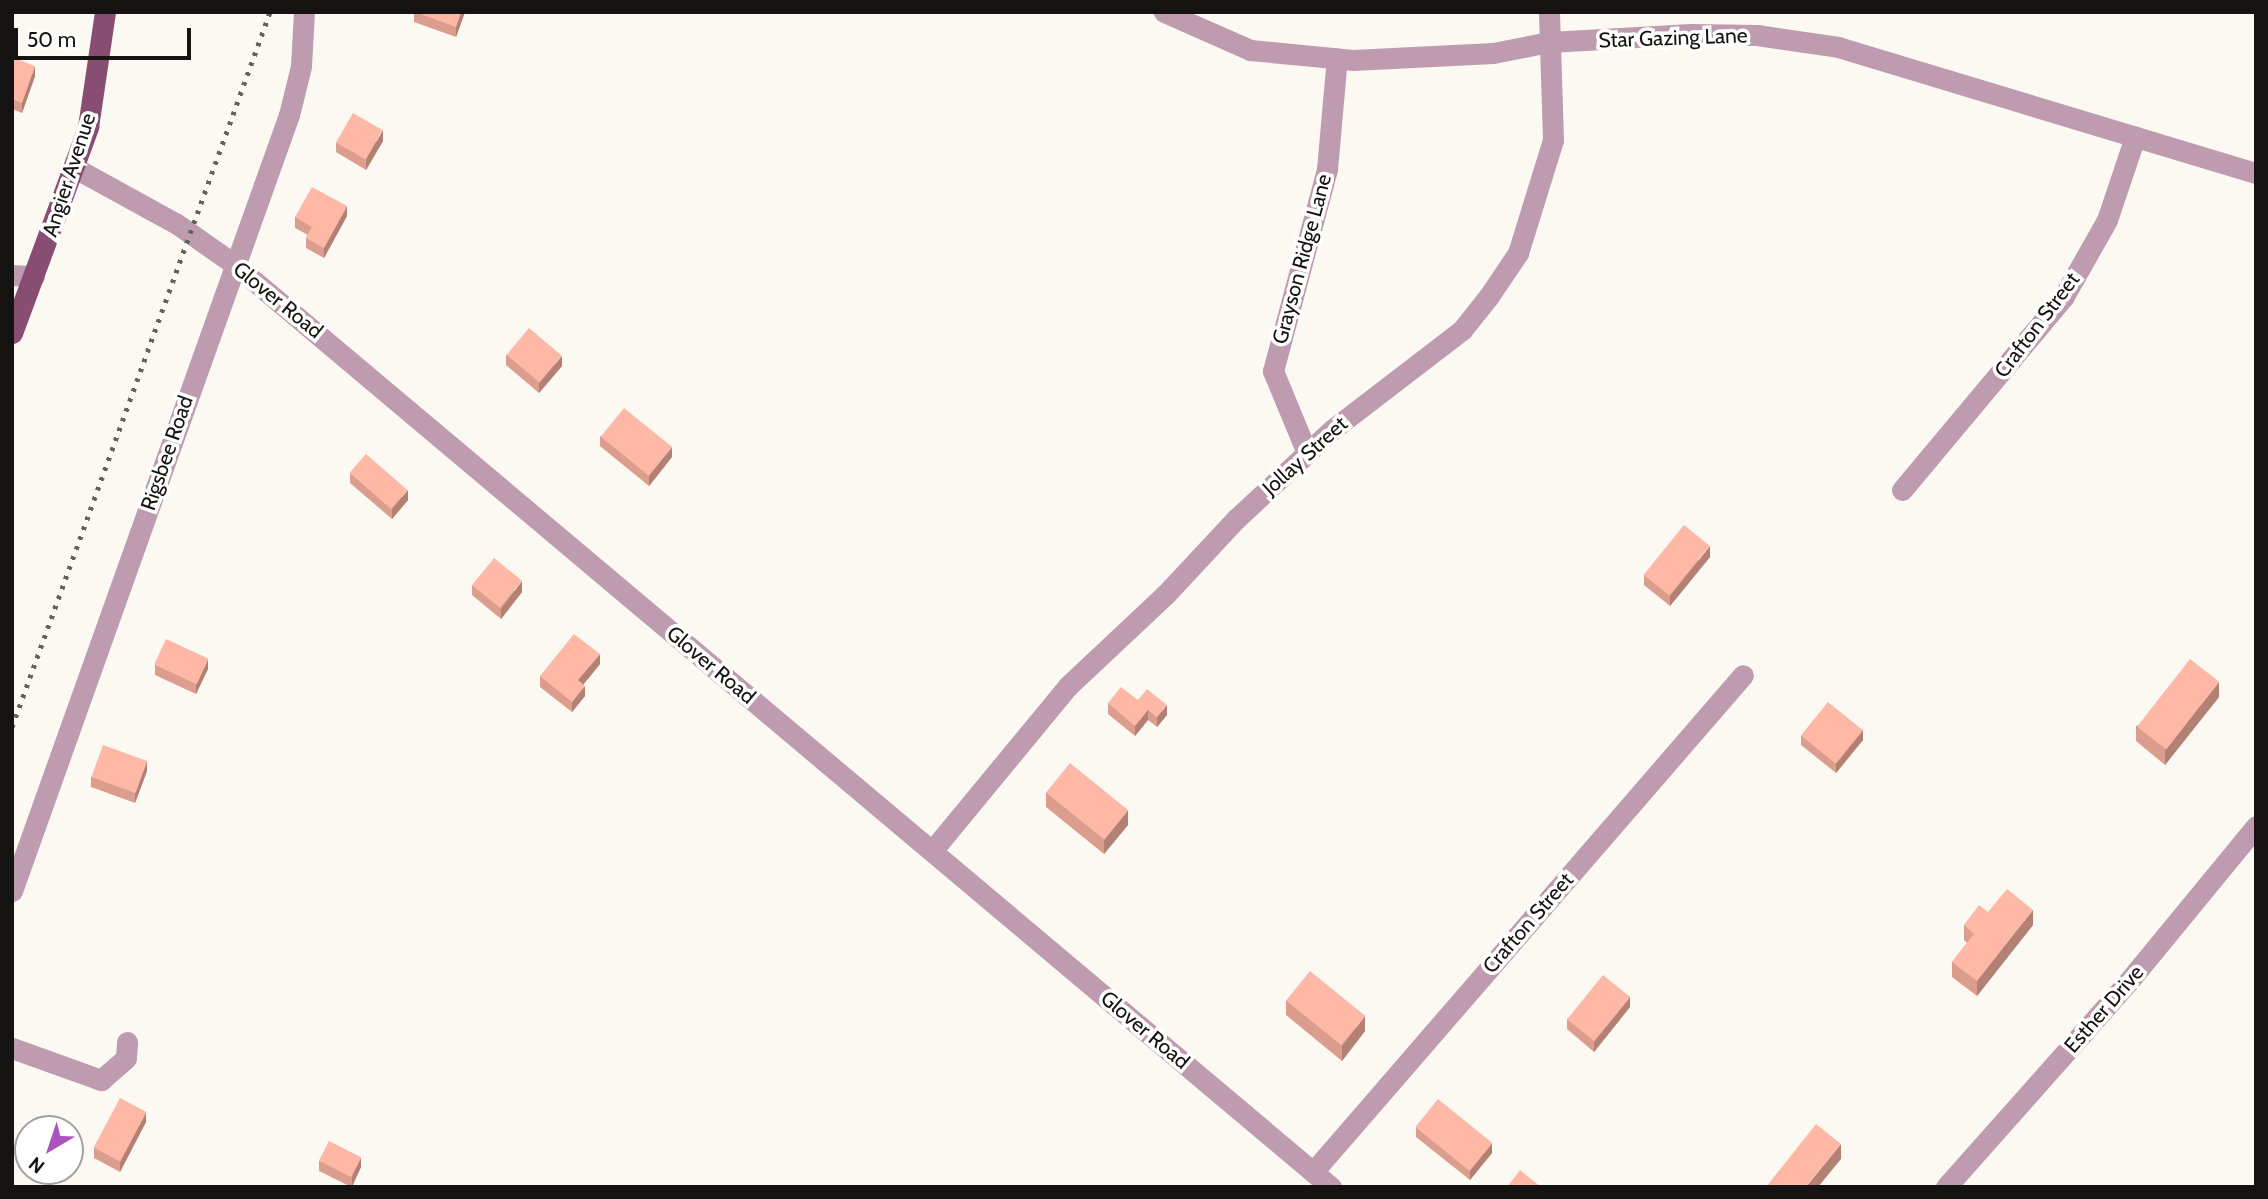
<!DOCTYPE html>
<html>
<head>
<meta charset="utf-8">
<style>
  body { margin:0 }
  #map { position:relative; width:2268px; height:1199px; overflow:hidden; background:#fcf9f3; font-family:Cabin,sans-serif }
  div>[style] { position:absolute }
  .minor>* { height:21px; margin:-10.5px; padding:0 10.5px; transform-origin:10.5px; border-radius:10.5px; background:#be9baf }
  .major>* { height:21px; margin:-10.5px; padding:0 10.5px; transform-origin:10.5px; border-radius:10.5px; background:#884d72 }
  .rail>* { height:5px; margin-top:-2.5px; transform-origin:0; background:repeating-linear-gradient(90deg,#64625f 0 3.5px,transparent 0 10.5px) }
  .wall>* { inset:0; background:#db9e8e }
  .shaded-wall>* { inset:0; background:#b28174 }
  .building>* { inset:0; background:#ffb8a5; transform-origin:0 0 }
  span { translate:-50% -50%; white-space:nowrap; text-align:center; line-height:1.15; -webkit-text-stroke:7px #fff; paint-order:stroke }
  .street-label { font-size:21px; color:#141311 }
  .frame { position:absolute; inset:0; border:14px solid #141311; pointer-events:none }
  .north { position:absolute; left:14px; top:1115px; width:70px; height:70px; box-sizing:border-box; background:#fff; border:2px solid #a1a1a0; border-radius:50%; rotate:219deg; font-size:19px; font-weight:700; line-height:28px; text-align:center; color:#141311 }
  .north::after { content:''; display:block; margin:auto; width:24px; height:32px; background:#aa53c1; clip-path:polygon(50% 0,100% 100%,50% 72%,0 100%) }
  .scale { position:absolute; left:14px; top:28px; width:177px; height:32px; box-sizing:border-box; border:4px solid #141311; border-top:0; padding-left:9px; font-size:21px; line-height:24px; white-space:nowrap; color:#141311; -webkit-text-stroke:5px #fff; paint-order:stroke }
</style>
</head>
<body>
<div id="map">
  <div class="minor">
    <div style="left:1164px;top:12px;width:94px;rotate:23.8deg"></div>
    <div style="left:1250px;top:50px;width:103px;rotate:5.5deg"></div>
    <div style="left:1353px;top:60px;width:140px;rotate:-2.9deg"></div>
    <div style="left:1493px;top:53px;width:57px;rotate:-11.1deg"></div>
    <div style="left:1549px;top:42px;width:142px;rotate:-3.2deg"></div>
    <div style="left:1691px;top:34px;width:66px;rotate:0.9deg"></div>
    <div style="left:1757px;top:35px;width:82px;rotate:8.4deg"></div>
    <div style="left:1838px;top:47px;width:437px;rotate:16.8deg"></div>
    <div style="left:75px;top:168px;width:116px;rotate:28.8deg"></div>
    <div style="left:177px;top:224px;width:70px;rotate:35.1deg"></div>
    <div style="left:234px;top:264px;width:1434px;rotate:40.08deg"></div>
    <div style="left:12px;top:275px;width:22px;rotate:3deg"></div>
    <div style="left:1307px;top:453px;width:89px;rotate:-112.5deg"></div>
    <div style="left:1273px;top:371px;width:209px;rotate:-75deg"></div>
    <div style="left:1327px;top:169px;width:111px;rotate:-84.9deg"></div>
    <div style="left:1902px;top:490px;width:253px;rotate:-50.1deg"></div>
    <div style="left:2064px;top:296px;width:87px;rotate:-60.5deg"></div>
    <div style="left:2107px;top:220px;width:88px;rotate:-71.4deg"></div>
    <div style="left:932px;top:851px;width:214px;rotate:-50.5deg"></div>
    <div style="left:1068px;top:686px;width:134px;rotate:-43.2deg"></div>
    <div style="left:1166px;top:594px;width:103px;rotate:-47deg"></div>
    <div style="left:1236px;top:519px;width:132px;rotate:-42.9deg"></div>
    <div style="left:1333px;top:429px;width:163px;rotate:-37.5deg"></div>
    <div style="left:1462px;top:330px;width:43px;rotate:-51.5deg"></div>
    <div style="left:1489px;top:296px;width:52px;rotate:-56deg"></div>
    <div style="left:1518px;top:253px;width:118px;rotate:-72.8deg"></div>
    <div style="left:1553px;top:140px;width:128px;rotate:-91.8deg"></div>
    <div style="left:12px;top:891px;width:824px;rotate:-70.36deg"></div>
    <div style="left:289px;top:115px;width:50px;rotate:-76.2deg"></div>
    <div style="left:301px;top:66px;width:54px;rotate:-86.8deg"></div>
    <div style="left:12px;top:1048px;width:95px;rotate:19.8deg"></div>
    <div style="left:101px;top:1080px;width:33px;rotate:-41deg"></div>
    <div style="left:126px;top:1058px;width:16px;rotate:-86deg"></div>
    <div style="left:1313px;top:1172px;width:657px;rotate:-49.13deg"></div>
    <div style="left:1946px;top:1187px;width:274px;rotate:-48.4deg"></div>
    <div style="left:2128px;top:982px;width:202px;rotate:-50.6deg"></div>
  </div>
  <div class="major">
    <div style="left:12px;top:333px;width:220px;rotate:-69.7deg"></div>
    <div style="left:88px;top:127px;width:116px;rotate:-81.6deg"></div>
  </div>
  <div class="rail">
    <div style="left:12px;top:727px;width:760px;rotate:-70.16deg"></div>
  </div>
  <div class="wall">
    <div style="clip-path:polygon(414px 12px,465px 12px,456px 37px,414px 22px)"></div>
    <div style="clip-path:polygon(12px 57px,35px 76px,22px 113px,12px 109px)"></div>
    <div style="clip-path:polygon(383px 141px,366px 170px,336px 152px,336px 142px)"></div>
    <div style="clip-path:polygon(347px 216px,324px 258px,306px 248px,306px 238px,308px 235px,295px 228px,295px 217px)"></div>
    <div style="clip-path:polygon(506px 355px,562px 366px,539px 393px,506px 365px)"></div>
    <div style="clip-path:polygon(600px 436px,672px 457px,649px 486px,600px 446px)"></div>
    <div style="clip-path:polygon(350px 473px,408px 500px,392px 519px,350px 483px)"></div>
    <div style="clip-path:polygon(1710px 557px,1670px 606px,1644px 585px,1644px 575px)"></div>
    <div style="clip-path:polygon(472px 585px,522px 592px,501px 619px,472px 595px)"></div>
    <div style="clip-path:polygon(600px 664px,583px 685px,585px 696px,572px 712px,540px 687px,540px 676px)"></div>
    <div style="clip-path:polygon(155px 665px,208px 669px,196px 694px,155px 675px)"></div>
    <div style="clip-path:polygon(2219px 697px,2165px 765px,2136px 741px,2136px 726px)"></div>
    <div style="clip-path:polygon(1138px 700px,1167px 715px,1157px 727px,1148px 720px,1135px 736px,1108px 714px,1108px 703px)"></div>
    <div style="clip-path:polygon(1801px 735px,1863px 740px,1836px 773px,1801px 745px)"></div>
    <div style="clip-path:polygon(147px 771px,135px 803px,91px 787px,91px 777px)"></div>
    <div style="clip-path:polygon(1046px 792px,1128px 825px,1104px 854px,1046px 807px)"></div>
    <div style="clip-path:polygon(1988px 912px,2033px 925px,1977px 996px,1952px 977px,1952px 962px,1967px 943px,1964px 940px,1964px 925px)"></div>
    <div style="clip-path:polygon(1286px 1000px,1365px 1031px,1342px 1061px,1286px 1015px)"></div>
    <div style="clip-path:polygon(1630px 1007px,1594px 1052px,1567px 1029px,1567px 1019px)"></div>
    <div style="clip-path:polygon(146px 1122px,120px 1172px,94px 1158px,94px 1148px)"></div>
    <div style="clip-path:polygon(1416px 1127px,1492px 1153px,1470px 1180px,1416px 1137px)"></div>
    <div style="clip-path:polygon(319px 1161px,361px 1167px,351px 1187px,319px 1171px)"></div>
  </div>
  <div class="shaded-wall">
    <div style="clip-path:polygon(461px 12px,465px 12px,456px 37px,456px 27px)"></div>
    <div style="clip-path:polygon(35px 66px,35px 76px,22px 113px,22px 103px)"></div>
    <div style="clip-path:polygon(383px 130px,383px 141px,366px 170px,366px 160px)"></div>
    <div style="clip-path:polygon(347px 206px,347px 216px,324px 258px,324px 248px)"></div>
    <div style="clip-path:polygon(562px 356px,562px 366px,539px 393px,539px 383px)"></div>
    <div style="clip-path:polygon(672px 447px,672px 457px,649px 486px,649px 475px)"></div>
    <div style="clip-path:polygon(408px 490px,408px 500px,392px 519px,392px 509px)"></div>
    <div style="clip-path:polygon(1710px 546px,1710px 557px,1670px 606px,1670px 596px)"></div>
    <div style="clip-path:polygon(522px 581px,522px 592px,501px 619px,501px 609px)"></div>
    <div style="clip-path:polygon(600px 654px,600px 664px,578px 691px,578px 680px)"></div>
    <div style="clip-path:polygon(208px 659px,208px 669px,196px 694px,196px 684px)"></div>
    <div style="clip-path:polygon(2219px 682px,2219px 697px,2165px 765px,2165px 750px)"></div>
    <div style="clip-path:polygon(585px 686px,585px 696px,572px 712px,572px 702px)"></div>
    <div style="clip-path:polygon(1167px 705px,1167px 715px,1157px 727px,1157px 717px)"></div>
    <div style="clip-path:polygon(1148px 710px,1148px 720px,1135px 736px,1135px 726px)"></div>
    <div style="clip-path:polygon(1863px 730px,1863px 740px,1836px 773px,1836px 763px)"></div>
    <div style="clip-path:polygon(147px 761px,147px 771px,135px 803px,135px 793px)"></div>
    <div style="clip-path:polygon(1128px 810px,1128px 825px,1104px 854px,1104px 839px)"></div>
    <div style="clip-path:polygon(2033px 910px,2033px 925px,1977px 996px,1977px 981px)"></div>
    <div style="clip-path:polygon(1630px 997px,1630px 1007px,1594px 1052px,1594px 1041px)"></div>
    <div style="clip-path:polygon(1365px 1016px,1365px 1031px,1342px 1061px,1342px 1046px)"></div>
    <div style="clip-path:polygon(146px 1112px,146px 1122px,120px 1172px,120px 1162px)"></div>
    <div style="clip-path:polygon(1492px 1143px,1492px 1153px,1470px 1180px,1470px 1170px)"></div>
    <div style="clip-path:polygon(1841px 1144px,1841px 1159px,1818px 1187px,1806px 1187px)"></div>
    <div style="clip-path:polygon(361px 1157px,361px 1167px,352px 1187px,352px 1177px)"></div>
  </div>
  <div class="building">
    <div style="clip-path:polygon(415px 12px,461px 12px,456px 27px)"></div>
    <div style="clip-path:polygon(12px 57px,35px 66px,22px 103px,12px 99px)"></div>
    <div style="left:353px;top:113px;width:34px;height:34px;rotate:30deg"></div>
    <div style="clip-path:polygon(312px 187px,347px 206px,324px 248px,306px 238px,312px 227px,295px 217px)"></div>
    <div style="left:529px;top:328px;width:43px;height:35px;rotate:40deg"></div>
    <div style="left:624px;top:408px;width:62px;height:37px;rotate:39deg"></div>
    <div style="left:366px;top:454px;width:55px;height:25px;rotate:41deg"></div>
    <div style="left:1684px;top:525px;width:33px;height:64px;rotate:39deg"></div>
    <div style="left:494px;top:558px;width:36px;height:35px;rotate:39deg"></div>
    <div style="clip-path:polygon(574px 634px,600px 654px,578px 680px,585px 686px,572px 702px,540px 676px)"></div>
    <div style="left:166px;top:639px;width:47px;height:28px;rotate:25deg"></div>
    <div style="left:2190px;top:659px;width:37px;height:86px;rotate:38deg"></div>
    <div style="clip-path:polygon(1121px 687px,1138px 700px,1147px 689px,1167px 705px,1157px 717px,1148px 710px,1135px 726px,1108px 703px)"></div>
    <div style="left:1828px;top:702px;width:45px;height:43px;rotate:39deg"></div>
    <div style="left:103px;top:745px;width:47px;height:34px;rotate:20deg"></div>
    <div style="left:1070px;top:763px;width:75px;height:38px;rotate:39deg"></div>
    <div style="clip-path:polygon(2007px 889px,2033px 910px,1977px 981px,1952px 962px,1974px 934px,1964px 925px,1979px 905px,1988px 912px)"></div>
    <div style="left:1310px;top:971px;width:71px;height:38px;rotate:39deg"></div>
    <div style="left:1603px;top:975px;width:35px;height:57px;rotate:39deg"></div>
    <div style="left:120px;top:1098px;width:30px;height:56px;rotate:28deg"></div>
    <div style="left:1438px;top:1099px;width:70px;height:36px;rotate:39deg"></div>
    <div style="clip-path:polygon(1816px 1124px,1841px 1144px,1806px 1187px,1766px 1187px)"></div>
    <div style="left:329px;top:1141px;width:36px;height:22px;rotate:27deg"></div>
    <div style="clip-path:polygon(1520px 1170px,1541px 1187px,1507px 1187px)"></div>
  </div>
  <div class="street-label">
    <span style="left:1673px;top:38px;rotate:-2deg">Star Gazing Lane</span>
    <span style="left:69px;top:175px;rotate:-72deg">Angier Avenue</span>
    <span style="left:1302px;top:259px;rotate:-75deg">Grayson Ridge Lane</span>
    <span style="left:278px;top:300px;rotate:39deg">Glover Road</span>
    <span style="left:2037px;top:325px;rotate:-53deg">Crafton Street</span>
    <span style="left:167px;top:453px;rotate:-71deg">Rigsbee Road</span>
    <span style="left:1305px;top:456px;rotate:-42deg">Jollay Street</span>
    <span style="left:711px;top:665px;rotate:40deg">Glover Road</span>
    <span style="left:1528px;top:923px;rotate:-49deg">Crafton Street</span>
    <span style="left:2104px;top:1009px;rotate:-49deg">Esther Drive</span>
    <span style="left:1145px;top:1030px;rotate:40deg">Glover Road</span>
  </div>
  <div class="frame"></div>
  <div class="north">N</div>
  <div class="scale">50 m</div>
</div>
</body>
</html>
